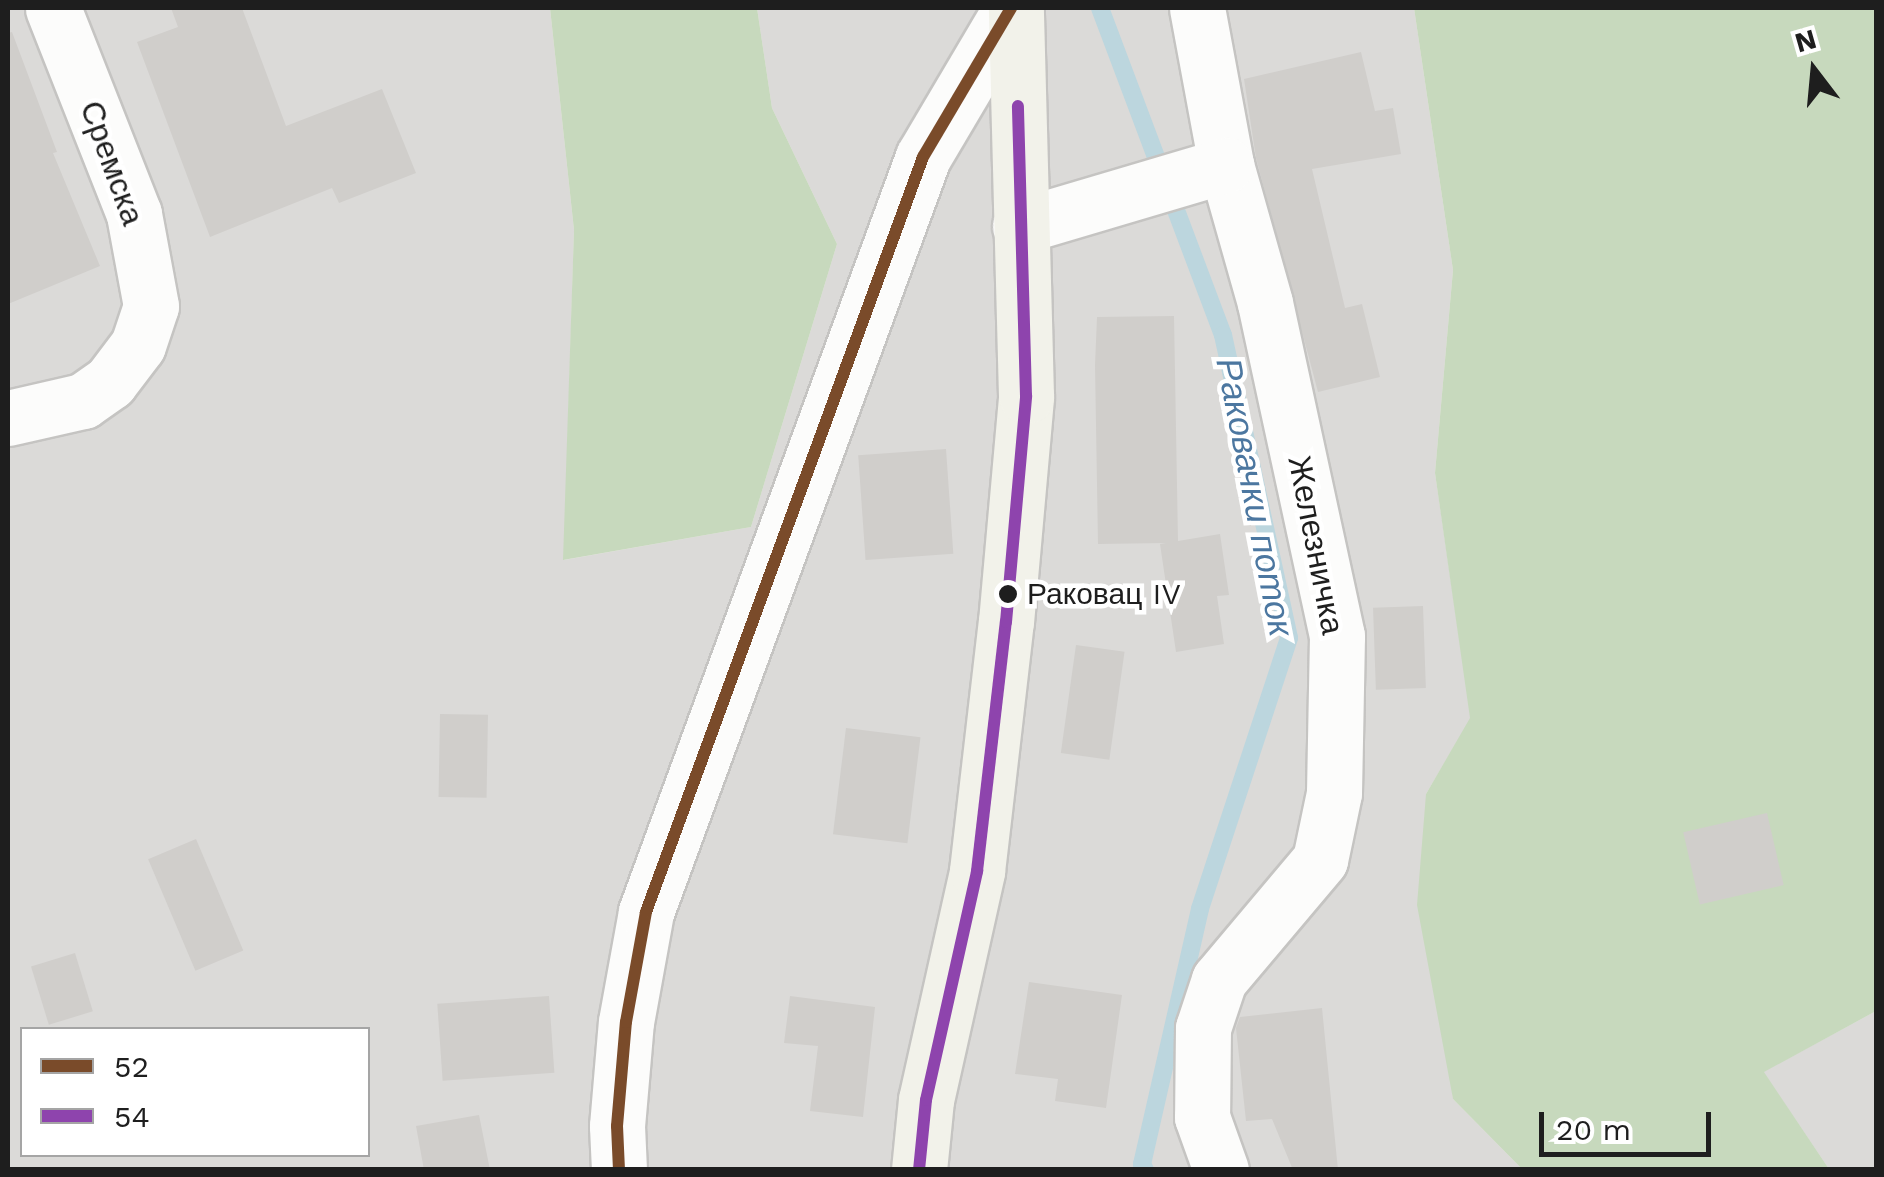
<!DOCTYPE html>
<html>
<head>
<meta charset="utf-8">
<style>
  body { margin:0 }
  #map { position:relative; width:1884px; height:1177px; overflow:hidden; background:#eceae6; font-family:"Work Sans",sans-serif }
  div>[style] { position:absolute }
  .residential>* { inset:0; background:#dbdad8 }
  .forest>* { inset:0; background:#c7d9bd }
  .stream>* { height:18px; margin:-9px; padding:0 9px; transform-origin:9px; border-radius:9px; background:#bcd6de }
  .building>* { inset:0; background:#d0cecb; transform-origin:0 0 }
  .roads { filter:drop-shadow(2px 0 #c5c4c2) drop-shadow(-2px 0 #c5c4c2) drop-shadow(0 2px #c5c4c2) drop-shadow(0 -2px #c5c4c2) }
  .street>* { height:55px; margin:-27.5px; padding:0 27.5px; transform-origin:27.5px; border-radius:27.5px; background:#fcfcfb }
  .secondary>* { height:55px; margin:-27.5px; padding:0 27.5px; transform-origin:27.5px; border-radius:27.5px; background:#f2f2ea }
  .bus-1>* { height:12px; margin:-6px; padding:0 6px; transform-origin:6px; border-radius:6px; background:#7a4b2a }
  .bus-2>* { height:12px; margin:-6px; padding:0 6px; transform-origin:6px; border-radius:6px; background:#8e44ad }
  .dots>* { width:28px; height:28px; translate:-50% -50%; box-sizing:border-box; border:5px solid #fff; border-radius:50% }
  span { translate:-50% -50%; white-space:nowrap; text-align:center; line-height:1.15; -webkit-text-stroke:9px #fff; paint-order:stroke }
  .bus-label { font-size:30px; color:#1e1e1e }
  .left { translate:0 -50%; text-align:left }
  .street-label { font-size:32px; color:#1e1e1e }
  .water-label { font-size:35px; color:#4c77a0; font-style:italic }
  .frame { position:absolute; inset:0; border:10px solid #1e1e1e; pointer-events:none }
  .legend { position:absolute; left:20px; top:1027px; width:350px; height:130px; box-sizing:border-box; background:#fff; border:2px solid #a5a5a5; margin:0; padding:12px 18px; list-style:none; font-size:30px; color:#1e1e1e }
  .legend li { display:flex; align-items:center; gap:20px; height:50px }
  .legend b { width:50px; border:2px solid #a5a5a5 }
  .north { position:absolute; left:1764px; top:20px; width:100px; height:100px; -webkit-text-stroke:8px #fff; paint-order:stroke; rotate:344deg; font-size:28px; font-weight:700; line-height:40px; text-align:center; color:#1e1e1e }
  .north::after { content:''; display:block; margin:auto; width:35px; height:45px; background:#1e1e1e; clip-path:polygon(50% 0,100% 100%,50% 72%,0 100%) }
  .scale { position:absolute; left:1539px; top:1112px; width:172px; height:45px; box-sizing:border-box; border:5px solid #1e1e1e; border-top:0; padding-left:12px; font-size:30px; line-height:35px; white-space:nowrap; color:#1e1e1e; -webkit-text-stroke:8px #fff; paint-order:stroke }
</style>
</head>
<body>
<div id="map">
  <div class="residential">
    <div style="clip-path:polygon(evenodd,8px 8px,550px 8px,574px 230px,564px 560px,751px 527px,837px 244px,772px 108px,757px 8px,1414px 8px,1453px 270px,1435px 473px,1471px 718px,1426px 794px,1453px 1099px,1522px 1169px,8px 1169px,8px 8px,22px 1030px,368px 1030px,368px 1154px,22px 1154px,22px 1030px)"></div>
    <div style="clip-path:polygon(1876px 1011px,1876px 1169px,1829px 1169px,1763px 1072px)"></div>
  </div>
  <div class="forest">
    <div style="clip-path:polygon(550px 8px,757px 8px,772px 108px,837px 244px,751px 527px,563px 560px,574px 230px)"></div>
    <div style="clip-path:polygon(1414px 8px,1876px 8px,1876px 1011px,1764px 1072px,1829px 1169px,1522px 1169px,1453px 1099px,1417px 905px,1426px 794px,1470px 718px,1435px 473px,1453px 270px)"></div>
  </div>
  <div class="stream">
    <div style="left:1100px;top:8px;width:349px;rotate:69.4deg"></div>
    <div style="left:1223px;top:335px;width:310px;rotate:77.7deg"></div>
    <div style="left:1289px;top:638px;width:285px;rotate:108.2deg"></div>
    <div style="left:1200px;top:909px;width:262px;rotate:102.8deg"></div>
    <div style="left:1142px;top:1164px;width:7px;rotate:63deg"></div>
  </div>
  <div class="building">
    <div style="clip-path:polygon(171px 8px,242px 8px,286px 126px,382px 89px,416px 173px,339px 203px,332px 188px,210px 237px,137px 42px,178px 27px)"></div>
    <div style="clip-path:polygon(12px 32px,57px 152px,53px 153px,100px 266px,8px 304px,8px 33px)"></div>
    <div style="clip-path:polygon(1361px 52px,1375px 111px,1393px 108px,1401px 154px,1312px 169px,1345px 308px,1362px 304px,1380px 377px,1318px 392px,1256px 158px,1244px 79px)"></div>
    <div style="clip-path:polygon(1174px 316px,1178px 541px,1220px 534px,1229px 595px,1217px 596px,1224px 644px,1176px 652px,1160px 544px,1166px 543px,1098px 544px,1095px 365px,1097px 317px)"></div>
    <div style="left:946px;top:449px;width:105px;height:88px;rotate:86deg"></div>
    <div style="left:1423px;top:606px;width:82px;height:50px;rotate:88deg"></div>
    <div style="left:1076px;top:645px;width:49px;height:109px;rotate:8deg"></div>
    <div style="left:440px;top:714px;width:48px;height:83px;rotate:1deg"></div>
    <div style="left:846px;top:728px;width:75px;height:107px;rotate:7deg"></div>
    <div style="left:1767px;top:813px;width:74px;height:86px;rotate:77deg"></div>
    <div style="left:196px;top:839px;width:121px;height:52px;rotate:67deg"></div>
    <div style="left:75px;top:953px;width:61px;height:46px;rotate:73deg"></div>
    <div style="clip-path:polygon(1029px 982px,1122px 995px,1106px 1108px,1055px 1101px,1058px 1079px,1015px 1074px)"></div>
    <div style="left:549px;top:996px;width:77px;height:112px;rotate:86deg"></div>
    <div style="clip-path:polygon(790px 996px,875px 1007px,863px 1117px,810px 1111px,818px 1046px,784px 1043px)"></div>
    <div style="clip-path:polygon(1322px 1008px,1338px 1170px,1293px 1170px,1272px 1119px,1246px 1121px,1236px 1028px,1240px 1017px)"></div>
    <div style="clip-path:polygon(479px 1115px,490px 1170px,424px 1170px,416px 1126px)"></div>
  </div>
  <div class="roads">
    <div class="street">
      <div style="left:1197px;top:8px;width:160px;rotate:79.5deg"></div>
      <div style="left:1226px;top:165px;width:143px;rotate:74.2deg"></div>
      <div style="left:1265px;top:303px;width:341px;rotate:77.8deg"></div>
      <div style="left:1337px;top:636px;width:157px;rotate:91.1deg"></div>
      <div style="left:1334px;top:793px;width:68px;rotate:101.8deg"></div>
      <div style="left:1320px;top:860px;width:157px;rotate:130.1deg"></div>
      <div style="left:1219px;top:980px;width:51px;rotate:108.4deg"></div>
      <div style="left:1203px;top:1028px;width:89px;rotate:90.6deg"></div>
      <div style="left:1202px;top:1117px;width:56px;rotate:70.3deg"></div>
      <div style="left:1020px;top:226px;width:215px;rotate:-16.5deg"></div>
      <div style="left:8px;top:418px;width:77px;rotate:-12.8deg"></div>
      <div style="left:83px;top:401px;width:33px;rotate:-35deg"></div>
      <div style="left:110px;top:382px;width:46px;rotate:-52.9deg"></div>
      <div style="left:138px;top:345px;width:41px;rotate:-71.6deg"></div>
      <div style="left:151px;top:306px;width:94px;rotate:-100.5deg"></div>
      <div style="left:134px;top:214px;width:221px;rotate:-111.5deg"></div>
      <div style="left:619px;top:1170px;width:44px;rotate:-92.6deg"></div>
      <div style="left:617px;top:1126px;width:104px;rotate:-85.1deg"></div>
      <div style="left:626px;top:1022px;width:112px;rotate:-79.7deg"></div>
      <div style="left:646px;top:912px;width:804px;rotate:-69.85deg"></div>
      <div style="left:923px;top:157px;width:173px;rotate:-59.4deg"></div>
    </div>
    <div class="secondary">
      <div style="left:919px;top:1170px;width:70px;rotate:-84.3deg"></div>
      <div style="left:926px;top:1100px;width:235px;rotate:-77.4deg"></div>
      <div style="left:977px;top:871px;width:251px;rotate:-83.4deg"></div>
      <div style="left:1006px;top:622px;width:227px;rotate:-84.9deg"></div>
      <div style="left:1026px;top:396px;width:388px;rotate:-91.5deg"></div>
    </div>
  </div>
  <div class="bus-1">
    <div style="left:619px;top:1170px;width:44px;rotate:-92.6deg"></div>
    <div style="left:617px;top:1126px;width:104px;rotate:-85.1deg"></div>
    <div style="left:626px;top:1022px;width:112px;rotate:-79.7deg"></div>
    <div style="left:646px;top:912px;width:804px;rotate:-69.85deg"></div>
    <div style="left:923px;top:157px;width:173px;rotate:-59.4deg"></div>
  </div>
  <div class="bus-2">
    <div style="left:919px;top:1170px;width:70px;rotate:-84.3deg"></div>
    <div style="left:926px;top:1100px;width:235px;rotate:-77.4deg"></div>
    <div style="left:977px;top:871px;width:251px;rotate:-83.4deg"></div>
    <div style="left:1006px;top:622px;width:227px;rotate:-84.9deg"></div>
    <div style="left:1026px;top:396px;width:290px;rotate:-91.6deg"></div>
  </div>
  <div class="dots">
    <div style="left:1008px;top:594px;background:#1e1e1e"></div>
  </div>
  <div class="bus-label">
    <span class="left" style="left:1027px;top:594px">Раковац IV</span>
  </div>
  <div class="street-label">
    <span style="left:112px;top:163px;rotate:70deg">Сремска</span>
    <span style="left:1316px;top:545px;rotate:79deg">Железничка</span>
  </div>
  <div class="water-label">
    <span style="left:1255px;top:497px;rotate:79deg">Раковачки поток</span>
  </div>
  <div class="frame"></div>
  <ul class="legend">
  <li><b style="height:12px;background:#7a4b2a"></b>52</li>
  <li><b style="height:12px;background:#8e44ad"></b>54</li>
  </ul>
  <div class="north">N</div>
  <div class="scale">20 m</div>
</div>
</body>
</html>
